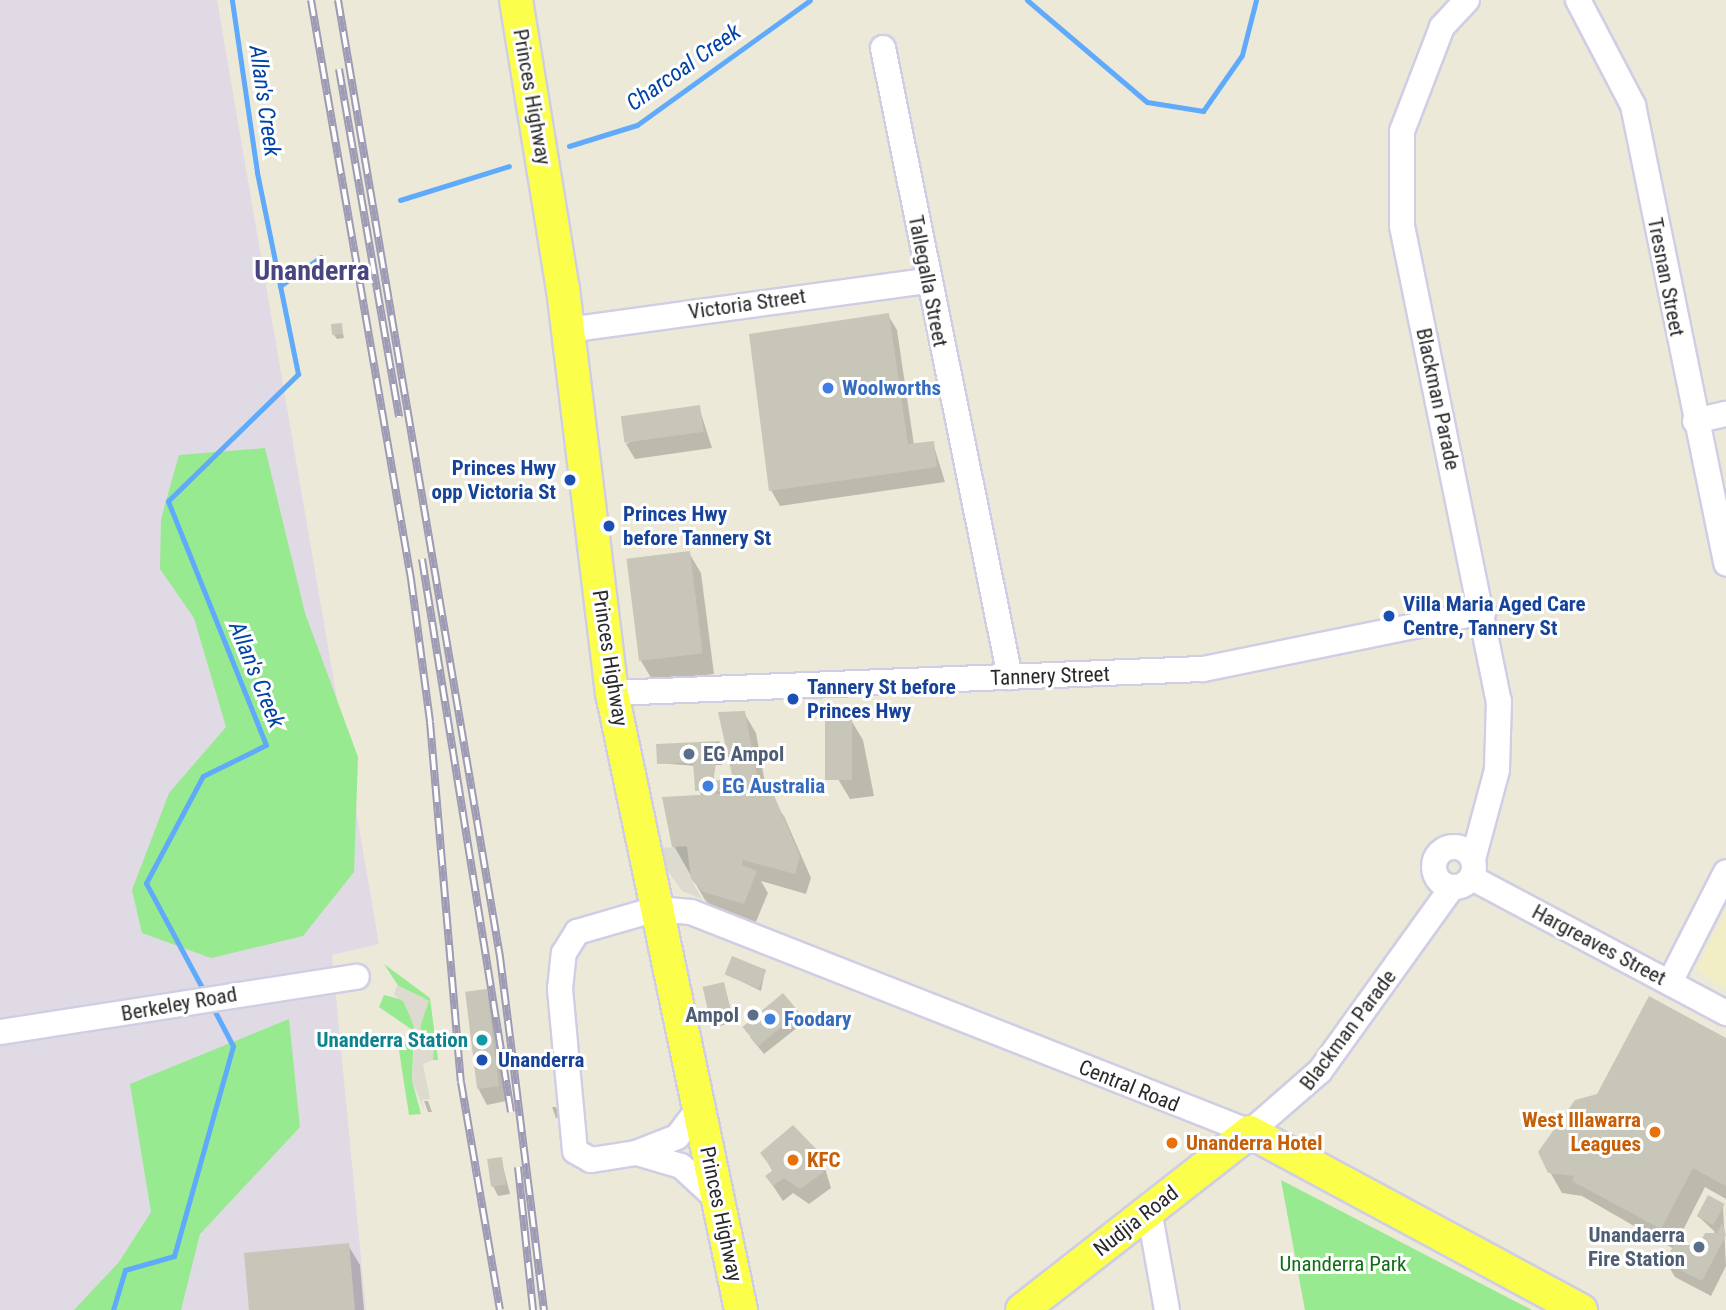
<!DOCTYPE html>
<html>
<head>
<meta charset="utf-8">
<style>
  body { margin:0 }
  #map { position:relative; width:1726px; height:1310px; overflow:hidden; background:#ede9d9; font-family:"Roboto Condensed",sans-serif }
  div>[style] { position:absolute }
  .industrial>* { inset:0; background:#e0dae4 }
  .education>* { inset:0; background:#f1eec6 }
  .green>* { inset:0; background:#97ea8f }
  .plaza>* { inset:0; background:#dddbd0 }
  .shadow>* { inset:0; background:#0003 }
  .stream>* { height:5px; margin:-2.5px; padding:0 2.5px; transform-origin:2.5px; border-radius:2.5px; background:#60aafb }
  .building>* { inset:0; background:#c8c6b9; transform-origin:0 0 }
  .roads { filter:drop-shadow(2px 0 #cfcee4) drop-shadow(-2px 0 #cfcee4) drop-shadow(0 2px #cfcee4) drop-shadow(0 -2px #cfcee4) }
  .minor>* { height:24px; margin:-12px; padding:0 12px; transform-origin:12px; border-radius:12px; background:#fff }
  .minor>.ring { margin:-12px; padding:0; box-sizing:content-box; background:none; border:24px solid #fff; border-radius:50% }
  .major>* { height:32px; margin:-16px; padding:0 16px; transform-origin:16px; border-radius:16px; background:#fbff4c }
  .rail>* { height:8px; margin-top:-4px; transform-origin:0; background:repeating-linear-gradient(90deg,#fff 0 16px,#9e9bb5 0 32px); box-sizing:border-box; border-block:2px solid #9e9bb5 }
  .dots>* { width:19px; height:19px; translate:-50% -50%; box-sizing:border-box; border:4px solid #fff; border-radius:50% }
  span { translate:-50% -50%; white-space:nowrap; text-align:center; line-height:1.15; -webkit-text-stroke:6px #fff; paint-order:stroke }
  .street-label { font-size:21px; color:#292929 }
  .shop-label { font-size:21px; color:#366cbe; font-weight:700 }
  .left { translate:0 -50%; text-align:left }
  .transit-label { font-size:21px; color:#164399; font-weight:700 }
  .right { translate:-100% -50%; text-align:right }
  .service-label { font-size:21px; color:#4e5e75; font-weight:700 }
  .culture-label { font-size:21px; color:#0d838f; font-weight:700 }
  .food-label { font-size:21px; color:#c56008; font-weight:700 }
  .park-label { font-size:21px; color:#126d16 }
  .water-label { font-size:23px; color:#0043a6; font-style:italic }
  .district-label { font-size:28px; color:#49457e; font-weight:700 }
</style>
</head>
<body>
<div id="map">
  <div class="industrial">
    <div style="clip-path:polygon(0 0,217px 0,379px 944px,332px 955px,366px 1310px,0 1310px)"></div>
  </div>
  <div class="education">
    <div style="clip-path:polygon(1726px 910px,1726px 990px,1696px 969px)"></div>
  </div>
  <div class="green">
    <div style="clip-path:polygon(265px 448px,305px 613px,358px 757px,354px 872px,303px 936px,211px 958px,142px 933px,132px 890px,169px 793px,226px 727px,194px 618px,160px 569px,161px 519px,179px 455px)"></div>
    <div style="clip-path:polygon(384px 964px,430px 998px,438px 1060px,433px 1060px,433px 1045px,420px 1029px,424px 998px,399px 987px)"></div>
    <div style="clip-path:polygon(384px 995px,403px 1000px,414px 1025px,412px 1080px,421px 1114px,409px 1115px,398px 1044px,413px 1042px,411px 1029px,379px 1007px)"></div>
    <div style="clip-path:polygon(289px 1019px,300px 1127px,200px 1234px,181px 1310px,74px 1310px,119px 1262px,151px 1212px,130px 1084px)"></div>
    <div style="clip-path:polygon(1281px 1180px,1532px 1310px,1305px 1310px)"></div>
  </div>
  <div class="plaza">
    <div style="clip-path:polygon(687px 846px,691px 879px,702px 899px,682px 891px,667px 870px,662px 848px)"></div>
    <div style="clip-path:polygon(397px 985px,429px 1001px,420px 1027px,434px 1050px,433px 1060px,423px 1064px,430px 1099px,422px 1100px,424px 1110px,412px 1080px,415px 1030px,405px 1003px,394px 995px)"></div>
  </div>
  <div class="shadow">
    <div style="clip-path:polygon(888px 315px,897px 330px,914px 445px,933px 443px,945px 482px,780px 506px,771px 490px)"></div>
    <div style="clip-path:polygon(341px 325px,344px 338px,337px 339px,334px 335px)"></div>
    <div style="clip-path:polygon(699px 407px,712px 448px,635px 459px,626px 444px)"></div>
    <div style="clip-path:polygon(689px 553px,701px 573px,714px 674px,653px 681px,641px 661px)"></div>
    <div style="clip-path:polygon(744px 713px,756px 733px,767px 794px,784px 816px,811px 878px,806px 894px,761px 881px,768px 893px,755px 924px,717px 913px,705px 900px,674px 846px,701px 796px,695px 766px,658px 763px,719px 743px,722px 765px,714px 765px,714px 782px,722px 795px,738px 794px)"></div>
    <div style="clip-path:polygon(851px 720px,863px 740px,874px 796px,850px 799px,838px 779px)"></div>
    <div style="clip-path:polygon(765px 971px,761px 991px,726px 974px)"></div>
    <div style="clip-path:polygon(705px 988px,725px 988px,734px 1022px,716px 1027px)"></div>
    <div style="clip-path:polygon(486px 991px,495px 1006px,506px 1101px,487px 1105px,479px 1090px)"></div>
    <div style="clip-path:polygon(797px 1013px,803px 1023px,764px 1054px,750px 1037px)"></div>
    <div style="clip-path:polygon(1726px 1040px,1726px 1199px,1705px 1187px,1677px 1242px,1695px 1251px,1715px 1232px,1698px 1216px,1723px 1206px,1726px 1266px,1711px 1296px,1675px 1277px,1666px 1262px,1674px 1249px,1582px 1196px,1562px 1193px,1550px 1172px,1598px 1096px)"></div>
    <div style="clip-path:polygon(424px 1101px,428px 1101px,432px 1112px,428px 1112px)"></div>
    <div style="clip-path:polygon(552px 1107px,556px 1107px,560px 1118px,556px 1118px)"></div>
    <div style="clip-path:polygon(762px 1153px,822px 1158px,831px 1188px,809px 1204px,793px 1193px,783px 1201px,767px 1177px,773px 1172px)"></div>
    <div style="clip-path:polygon(501px 1159px,510px 1194px,498px 1196px,493px 1186px)"></div>
    <div style="clip-path:polygon(348px 1245px,360px 1265px,364px 1310px,251px 1310px)"></div>
  </div>
  <div class="stream">
    <div style="left:1027px;top:0;width:157px;rotate:40.4deg"></div>
    <div style="left:1147px;top:102px;width:57px;rotate:9.1deg"></div>
    <div style="left:1203px;top:111px;width:68px;rotate:-55.1deg"></div>
    <div style="left:1242px;top:55px;width:57px;rotate:-75.7deg"></div>
    <div style="left:569px;top:146px;width:71px;rotate:-17.2deg"></div>
    <div style="left:637px;top:125px;width:213px;rotate:-35.8deg"></div>
    <div style="left:400px;top:200px;width:114px;rotate:-17.3deg"></div>
    <div style="left:280px;top:286px;width:50px;rotate:-35.3deg"></div>
    <div style="left:206px;top:995px;width:127px;rotate:-118.2deg"></div>
    <div style="left:146px;top:883px;width:121px;rotate:-62deg"></div>
    <div style="left:203px;top:776px;width:70px;rotate:-26.2deg"></div>
    <div style="left:266px;top:745px;width:263px;rotate:-111.9deg"></div>
    <div style="left:168px;top:501px;width:182px;rotate:-44.3deg"></div>
    <div style="left:298px;top:374px;width:206px;rotate:-101.5deg"></div>
    <div style="left:257px;top:172px;width:174px;rotate:-98.3deg"></div>
    <div style="left:113px;top:1310px;width:42px;rotate:-73.3deg"></div>
    <div style="left:125px;top:1270px;width:51px;rotate:-15.9deg"></div>
    <div style="left:174px;top:1256px;width:218px;rotate:-74.3deg"></div>
    <div style="left:233px;top:1046px;width:45px;rotate:-117.7deg"></div>
  </div>
  <div class="building">
    <div style="clip-path:polygon(889px 313px,908px 444px,934px 441px,937px 467px,769px 491px,749px 334px)"></div>
    <div style="left:342px;top:323px;width:11px;height:11px;rotate:85deg"></div>
    <div style="left:700px;top:405px;width:27px;height:80px;rotate:82deg"></div>
    <div style="left:690px;top:551px;width:103px;height:64px;rotate:83deg"></div>
    <div style="clip-path:polygon(745px 711px,760px 792px,773px 793px,800px 856px,795px 874px,743px 860px,742px 865px,757px 871px,744px 904px,703px 892px,691px 879px,687px 846px,672px 847px,662px 797px,736px 793px,718px 712px)"></div>
    <div style="left:825px;top:718px;width:27px;height:62px"></div>
    <div style="clip-path:polygon(720px 741px,713px 781px,720px 780px,720px 790px,695px 791px,693px 762px,657px 764px,656px 744px)"></div>
    <div style="left:732px;top:956px;width:37px;height:20px;rotate:22deg"></div>
    <div style="left:724px;top:982px;width:37px;height:22px;rotate:77deg"></div>
    <div style="left:487px;top:989px;width:98px;height:22px;rotate:83deg"></div>
    <div style="left:783px;top:993px;width:25px;height:53px;rotate:50deg"></div>
    <div style="clip-path:polygon(1649px 996px,1726px 1038px,1726px 1186px,1693px 1168px,1661px 1229px,1572px 1181px,1574px 1176px,1548px 1173px,1538px 1152px,1575px 1100px,1597px 1094px)"></div>
    <div style="clip-path:polygon(793px 1125px,824px 1157px,817px 1163px,824px 1172px,800px 1189px,784px 1178px,773px 1186px,765px 1176px,773px 1170px,760px 1153px)"></div>
    <div style="left:502px;top:1157px;width:28px;height:15px;rotate:82deg"></div>
    <div style="left:1708px;top:1195px;width:19px;height:24px;rotate:28deg"></div>
    <div style="clip-path:polygon(1722px 1223px,1726px 1235px,1702px 1281px,1664px 1262px,1677px 1240px,1697px 1248px,1705px 1233px,1717px 1233px)"></div>
    <div style="clip-path:polygon(349px 1243px,355px 1310px,249px 1310px,244px 1253px)"></div>
  </div>
  <div class="roads">
    <div class="minor">
      <div style="left:1467px;top:0;width:37px;rotate:133deg"></div>
      <div style="left:1442px;top:27px;width:111px;rotate:111deg"></div>
      <div style="left:1402px;top:131px;width:95px;rotate:90deg"></div>
      <div style="left:1402px;top:226px;width:485px;rotate:78.5deg"></div>
      <div style="left:1499px;top:701px;width:69px;rotate:91.7deg"></div>
      <div style="left:1497px;top:770px;width:92px;rotate:105.1deg"></div>
      <div style="left:1578px;top:0;width:119px;rotate:62.4deg"></div>
      <div style="left:1633px;top:105px;width:468px;rotate:78.5deg"></div>
      <div style="left:883px;top:48px;width:642px;rotate:78.59deg"></div>
      <div style="left:568px;top:330px;width:362px;rotate:-7.8deg"></div>
      <div style="left:1695px;top:421px;width:32px;rotate:-13deg"></div>
      <div style="left:612px;top:693px;width:591px;rotate:-2.33deg"></div>
      <div style="left:1203px;top:669px;width:286px;rotate:-11.5deg"></div>
      <div class="ring" style="left:1434px;top:847px;width:16px;height:16px"></div>
      <div style="left:1472px;top:878px;width:288px;rotate:28deg"></div>
      <div style="left:1670px;top:982px;width:123px;rotate:-63deg"></div>
      <div style="left:0;top:1032px;width:361px;rotate:-8.8deg"></div>
      <div style="left:699px;top:1108px;width:36px;rotate:127deg"></div>
      <div style="left:677px;top:1137px;width:44px;rotate:158.7deg"></div>
      <div style="left:636px;top:1153px;width:46px;rotate:171.2deg"></div>
      <div style="left:591px;top:1160px;width:18px;rotate:-151deg"></div>
      <div style="left:575px;top:1151px;width:163px;rotate:-95.3deg"></div>
      <div style="left:560px;top:989px;width:36px;rotate:-84deg"></div>
      <div style="left:564px;top:953px;width:25px;rotate:-58deg"></div>
      <div style="left:577px;top:932px;width:82px;rotate:-16.2deg"></div>
      <div style="left:656px;top:909px;width:35px;rotate:5deg"></div>
      <div style="left:691px;top:912px;width:601px;rotate:21.48deg"></div>
      <div style="left:1250px;top:1132px;width:93px;rotate:-41.1deg"></div>
      <div style="left:1320px;top:1071px;width:226px;rotate:-54.3deg"></div>
      <div style="left:637px;top:1153px;width:46px;rotate:16.5deg"></div>
      <div style="left:681px;top:1166px;width:49px;rotate:42.5deg"></div>
      <div style="left:1149px;top:1210px;width:102px;rotate:79.8deg"></div>
    </div>
    <div class="major">
      <div style="left:516px;top:0;width:293px;rotate:80.8deg"></div>
      <div style="left:563px;top:289px;width:407px;rotate:83.1deg"></div>
      <div style="left:612px;top:693px;width:630px;rotate:78.19deg"></div>
      <div style="left:1022px;top:1310px;width:289px;rotate:-38deg"></div>
      <div style="left:1250px;top:1132px;width:376px;rotate:28.3deg"></div>
    </div>
  </div>
  <div class="rail">
    <div style="left:311px;top:0;width:588px;rotate:80.2deg"></div>
    <div style="left:411px;top:579px;width:144px;rotate:82.4deg"></div>
    <div style="left:430px;top:722px;width:361px;rotate:85.1deg"></div>
    <div style="left:461px;top:1082px;width:231px;rotate:80.3deg"></div>
    <div style="left:338px;top:0;width:971px;rotate:80.39deg"></div>
    <div style="left:500px;top:957px;width:356px;rotate:82.9deg"></div>
    <div style="left:339px;top:69px;width:353px;rotate:80.2deg"></div>
    <div style="left:422px;top:559px;width:560px;rotate:80.86deg"></div>
    <div style="left:518px;top:1167px;width:144px;rotate:84deg"></div>
  </div>
  <div class="dots">
    <div style="left:828px;top:388px;background:#3f7fe0"></div>
    <div style="left:570px;top:480px;background:#1a4fb4"></div>
    <div style="left:609px;top:526px;background:#1a4fb4"></div>
    <div style="left:1389px;top:616px;background:#1a4fb4"></div>
    <div style="left:793px;top:699px;background:#1a4fb4"></div>
    <div style="left:689px;top:754px;background:#5c6f8a"></div>
    <div style="left:708px;top:786px;background:#3f7fe0"></div>
    <div style="left:753px;top:1015px;background:#5c6f8a"></div>
    <div style="left:770px;top:1019px;background:#3f7fe0"></div>
    <div style="left:482px;top:1040px;background:#0f9aa8"></div>
    <div style="left:482px;top:1060px;background:#1a4fb4"></div>
    <div style="left:1655px;top:1132px;background:#e8710a"></div>
    <div style="left:1172px;top:1143px;background:#e8710a"></div>
    <div style="left:793px;top:1160px;background:#e8710a"></div>
    <div style="left:1699px;top:1247px;background:#5c6f8a"></div>
  </div>
  <div class="street-label">
    <span style="left:532px;top:97px;rotate:80deg">Princes Highway</span>
    <span style="left:1666px;top:277px;rotate:79deg">Tresnan Street</span>
    <span style="left:928px;top:281px;rotate:79deg">Tallegalla Street</span>
    <span style="left:747px;top:304px;rotate:-8deg">Victoria Street</span>
    <span style="left:1438px;top:399px;rotate:78deg">Blackman Parade</span>
    <span style="left:610px;top:658px;rotate:81deg">Princes Highway</span>
    <span style="left:1050px;top:676px;rotate:-2deg">Tannery Street</span>
    <span style="left:1599px;top:945px;rotate:28deg">Hargreaves Street</span>
    <span style="left:179px;top:1004px;rotate:-10deg">Berkeley Road</span>
    <span style="left:1348px;top:1030px;rotate:-53deg">Blackman Parade</span>
    <span style="left:1129px;top:1086px;rotate:22deg">Central Road</span>
    <span style="left:721px;top:1214px;rotate:78deg">Princes Highway</span>
    <span style="left:1136px;top:1221px;rotate:-38deg">Nudjia Road</span>
  </div>
  <div class="shop-label">
    <span class="left" style="left:842px;top:388px">Woolworths</span>
    <span class="left" style="left:722px;top:786px">EG Australia</span>
    <span class="left" style="left:784px;top:1019px">Foodary</span>
  </div>
  <div class="transit-label">
    <span class="right" style="left:556px;top:480px">Princes Hwy<br>opp Victoria St</span>
    <span class="left" style="left:623px;top:526px">Princes Hwy<br>before Tannery St</span>
    <span class="left" style="left:1403px;top:616px">Villa Maria Aged Care<br>Centre, Tannery St</span>
    <span class="left" style="left:807px;top:699px">Tannery St before<br>Princes Hwy</span>
    <span class="left" style="left:498px;top:1060px">Unanderra</span>
  </div>
  <div class="service-label">
    <span class="left" style="left:703px;top:754px">EG Ampol</span>
    <span class="right" style="left:739px;top:1015px">Ampol</span>
    <span class="right" style="left:1685px;top:1247px">Unandaerra<br>Fire Station</span>
  </div>
  <div class="culture-label">
    <span class="right" style="left:468px;top:1040px">Unanderra Station</span>
  </div>
  <div class="food-label">
    <span class="right" style="left:1641px;top:1132px">West Illawarra<br>Leagues</span>
    <span class="left" style="left:1186px;top:1143px">Unanderra Hotel</span>
    <span class="left" style="left:807px;top:1160px">KFC</span>
  </div>
  <div class="park-label">
    <span style="left:1343px;top:1264px">Unanderra Park</span>
  </div>
  <div class="water-label">
    <span style="left:684px;top:68px;rotate:-35deg">Charcoal Creek</span>
    <span style="left:264px;top:101px;rotate:82deg">Allan's Creek</span>
    <span style="left:256px;top:675px;rotate:68deg">Allan's Creek</span>
  </div>
  <div class="district-label">
    <span style="left:312px;top:271px">Unanderra</span>
  </div>
</div>
</body>
</html>
